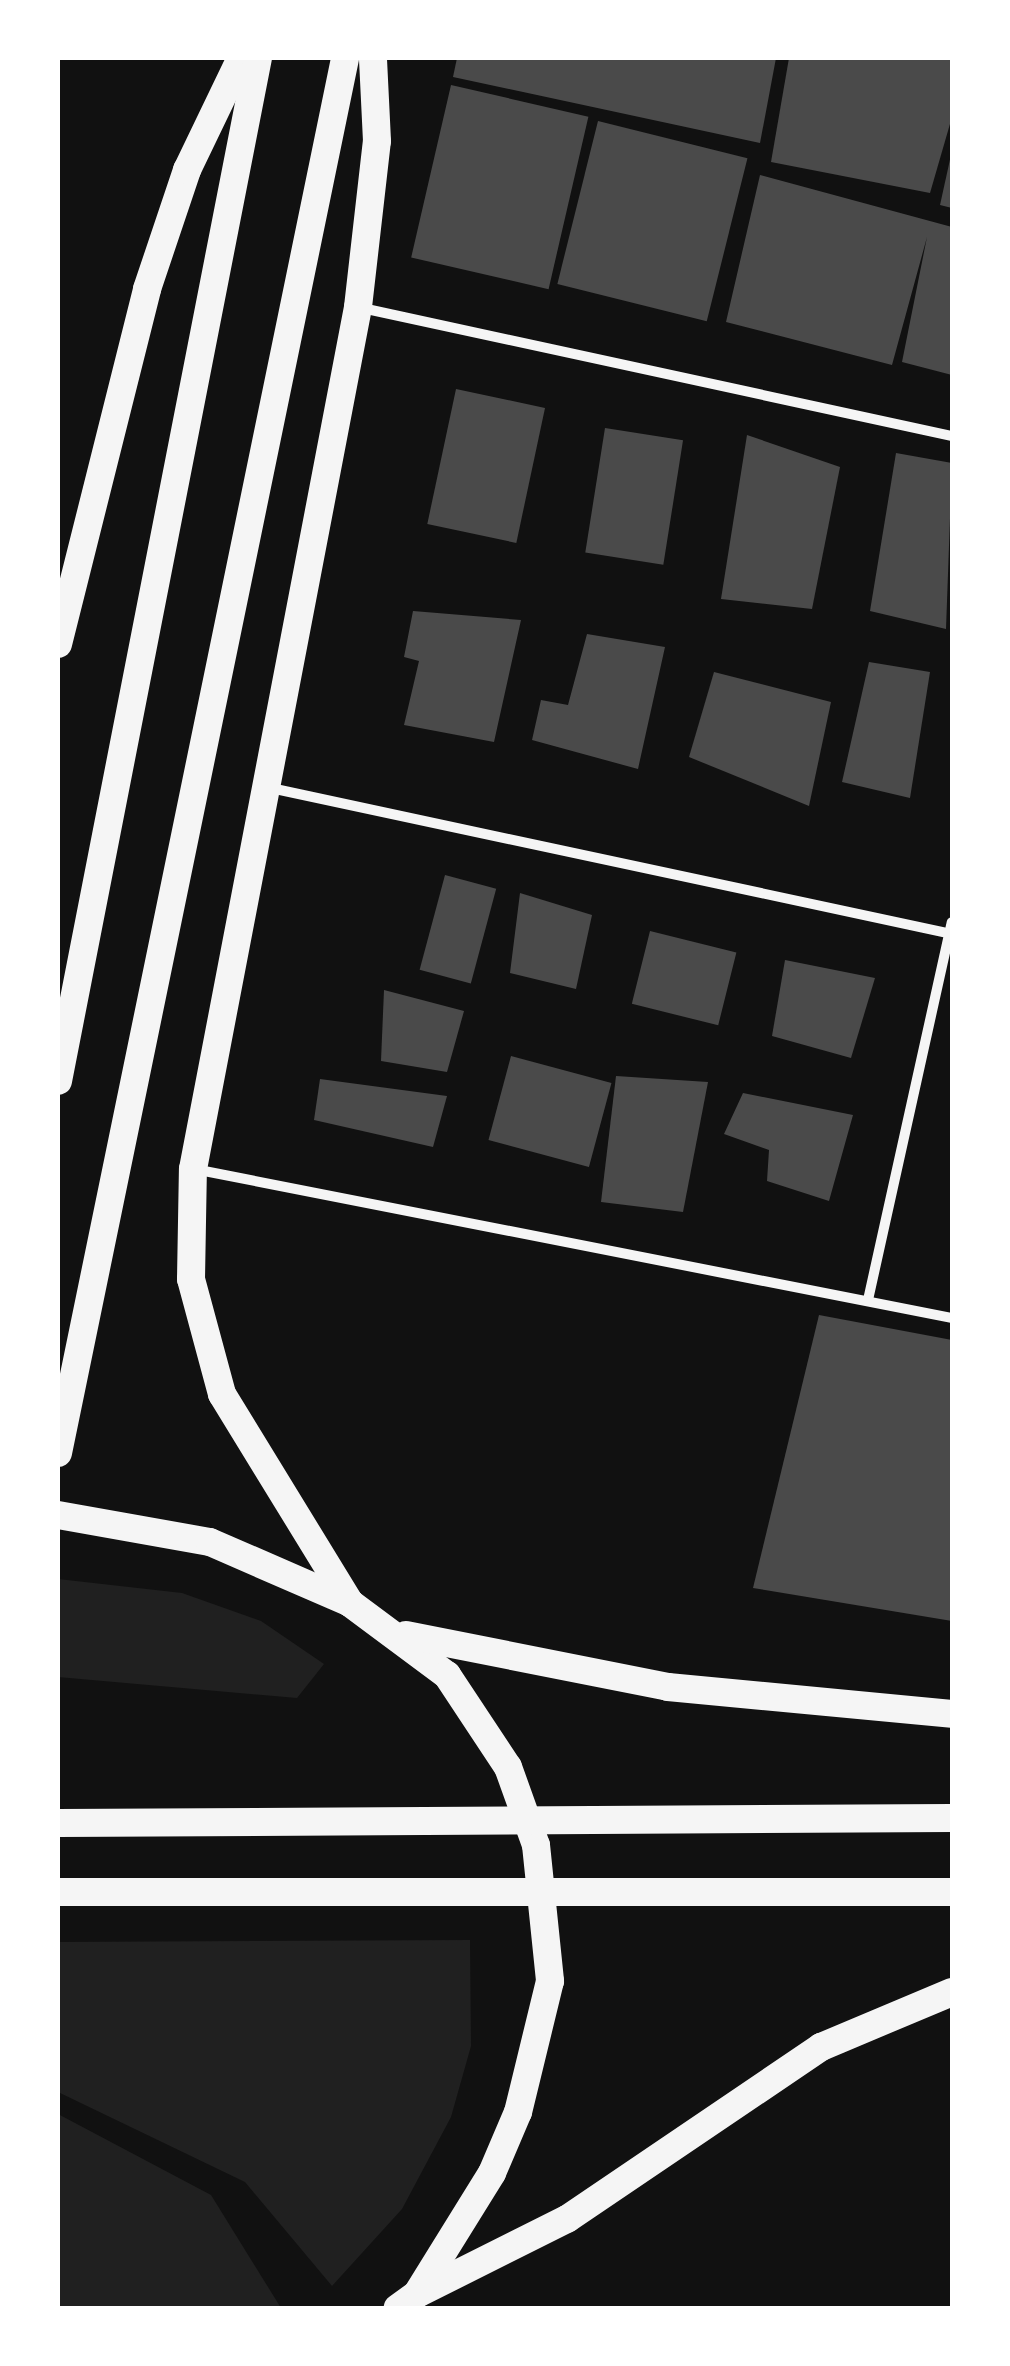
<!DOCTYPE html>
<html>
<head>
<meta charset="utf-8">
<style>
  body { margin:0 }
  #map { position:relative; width:1010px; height:2366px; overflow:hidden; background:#111; font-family:Ubuntu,sans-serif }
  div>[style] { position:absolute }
  .green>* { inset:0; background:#202020 }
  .building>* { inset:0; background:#4a4a4a; transform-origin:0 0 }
  .minor>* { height:10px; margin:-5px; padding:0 5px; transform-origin:5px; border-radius:5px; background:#f5f5f5 }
  .trunk>* { height:28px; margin:-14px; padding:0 14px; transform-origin:14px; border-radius:14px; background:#f5f5f5 }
  span { translate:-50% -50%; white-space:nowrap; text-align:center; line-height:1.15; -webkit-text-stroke:8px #fff; paint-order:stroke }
  .frame { position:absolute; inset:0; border:60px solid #fff; pointer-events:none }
</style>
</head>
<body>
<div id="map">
  <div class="green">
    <div style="clip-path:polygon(58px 1579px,182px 1593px,261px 1621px,324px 1664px,297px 1698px,58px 1677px)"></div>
    <div style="clip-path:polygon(470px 1940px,471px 2046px,451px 2117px,402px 2209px,332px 2286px,245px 2182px,58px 2092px,58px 1942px)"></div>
    <div style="clip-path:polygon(58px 2114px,211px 2195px,281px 2308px,58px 2308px)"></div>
  </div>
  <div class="building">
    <div style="clip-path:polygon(457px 58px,776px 58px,760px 143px,453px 77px)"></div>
    <div style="clip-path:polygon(789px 58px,952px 58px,952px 117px,930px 193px,771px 162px)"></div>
    <div style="left:451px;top:85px;width:141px;height:177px;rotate:13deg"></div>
    <div style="left:598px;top:121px;width:154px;height:168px;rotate:14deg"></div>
    <div style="clip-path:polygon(951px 155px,952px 155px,952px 208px,940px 205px)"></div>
    <div style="clip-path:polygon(760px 175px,952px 227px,952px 375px,902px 362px,927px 237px,892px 365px,726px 322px)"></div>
    <div style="left:456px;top:389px;width:91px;height:138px;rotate:12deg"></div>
    <div style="left:605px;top:428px;width:79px;height:126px;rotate:9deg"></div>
    <div style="clip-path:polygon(747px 435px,840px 467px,812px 609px,721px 599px)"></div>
    <div style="clip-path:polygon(896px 453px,952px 463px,946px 629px,870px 611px)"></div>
    <div style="clip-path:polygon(413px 611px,521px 620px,494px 742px,404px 725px,419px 661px,404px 657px)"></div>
    <div style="clip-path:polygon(587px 634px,665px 647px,638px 769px,532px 740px,541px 700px,568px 705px)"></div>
    <div style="clip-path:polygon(869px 662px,930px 672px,910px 798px,842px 782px)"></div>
    <div style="clip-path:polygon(714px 672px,831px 702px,809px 806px,689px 757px)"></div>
    <div style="left:445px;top:875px;width:53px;height:98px;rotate:15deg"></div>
    <div style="clip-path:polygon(520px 893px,592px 915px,576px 989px,510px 973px)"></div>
    <div style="left:650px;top:931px;width:89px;height:75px;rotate:14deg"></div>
    <div style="clip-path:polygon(785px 960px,875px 978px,851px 1058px,772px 1036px)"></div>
    <div style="clip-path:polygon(384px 990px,464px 1011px,447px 1072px,381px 1061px)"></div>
    <div style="left:511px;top:1056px;width:104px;height:87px;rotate:15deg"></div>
    <div style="clip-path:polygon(616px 1076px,708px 1082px,683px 1212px,601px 1202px)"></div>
    <div style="clip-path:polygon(320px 1079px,447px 1096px,433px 1147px,314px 1120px)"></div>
    <div style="clip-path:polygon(743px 1093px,853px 1115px,829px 1201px,767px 1181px,769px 1150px,724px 1134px)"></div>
    <div style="clip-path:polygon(819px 1315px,952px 1340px,952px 1621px,753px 1588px)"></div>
  </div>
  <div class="minor">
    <div style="left:362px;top:308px;width:604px;rotate:12.24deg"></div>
    <div style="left:266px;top:787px;width:702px;rotate:12.09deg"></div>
    <div style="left:194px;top:1169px;width:773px;rotate:11.12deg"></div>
    <div style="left:868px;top:1300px;width:387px;rotate:-77.5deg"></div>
  </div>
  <div class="trunk">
    <div style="left:58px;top:644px;width:366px;rotate:-75.9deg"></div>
    <div style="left:147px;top:289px;width:126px;rotate:-71.4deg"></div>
    <div style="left:187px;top:170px;width:124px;rotate:-64.3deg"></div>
    <div style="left:58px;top:1081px;width:1042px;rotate:-78.94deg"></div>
    <div style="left:58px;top:1453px;width:1424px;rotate:-78.37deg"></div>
    <div style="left:58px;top:1515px;width:154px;rotate:10.1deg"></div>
    <div style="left:210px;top:1542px;width:153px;rotate:23.5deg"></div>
    <div style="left:350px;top:1603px;width:121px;rotate:36.6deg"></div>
    <div style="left:447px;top:1675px;width:110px;rotate:56.5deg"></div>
    <div style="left:508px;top:1767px;width:83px;rotate:70.3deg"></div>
    <div style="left:536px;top:1845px;width:137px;rotate:84.1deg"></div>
    <div style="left:550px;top:1981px;width:135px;rotate:103.7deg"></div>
    <div style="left:518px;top:2112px;width:66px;rotate:113.1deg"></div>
    <div style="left:492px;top:2173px;width:142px;rotate:121.8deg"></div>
    <div style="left:417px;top:2294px;width:24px;rotate:144deg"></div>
    <div style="left:350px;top:1603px;width:245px;rotate:-121.5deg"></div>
    <div style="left:222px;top:1394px;width:119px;rotate:-105.1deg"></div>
    <div style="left:191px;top:1279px;width:110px;rotate:-89deg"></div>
    <div style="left:193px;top:1169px;width:878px;rotate:-79.16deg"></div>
    <div style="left:358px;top:307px;width:167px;rotate:-83.5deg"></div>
    <div style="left:377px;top:141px;width:83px;rotate:-92.8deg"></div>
    <div style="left:406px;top:1635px;width:267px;rotate:11.2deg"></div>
    <div style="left:668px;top:1687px;width:285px;rotate:5.4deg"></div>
    <div style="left:58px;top:1823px;width:894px;rotate:-0.32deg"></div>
    <div style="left:58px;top:1892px;width:894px"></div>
    <div style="left:417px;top:2294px;width:168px;rotate:-26.6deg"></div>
    <div style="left:567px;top:2219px;width:307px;rotate:-34.1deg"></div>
    <div style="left:821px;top:2047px;width:142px;rotate:-22.8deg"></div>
  </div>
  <div class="frame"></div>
</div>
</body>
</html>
